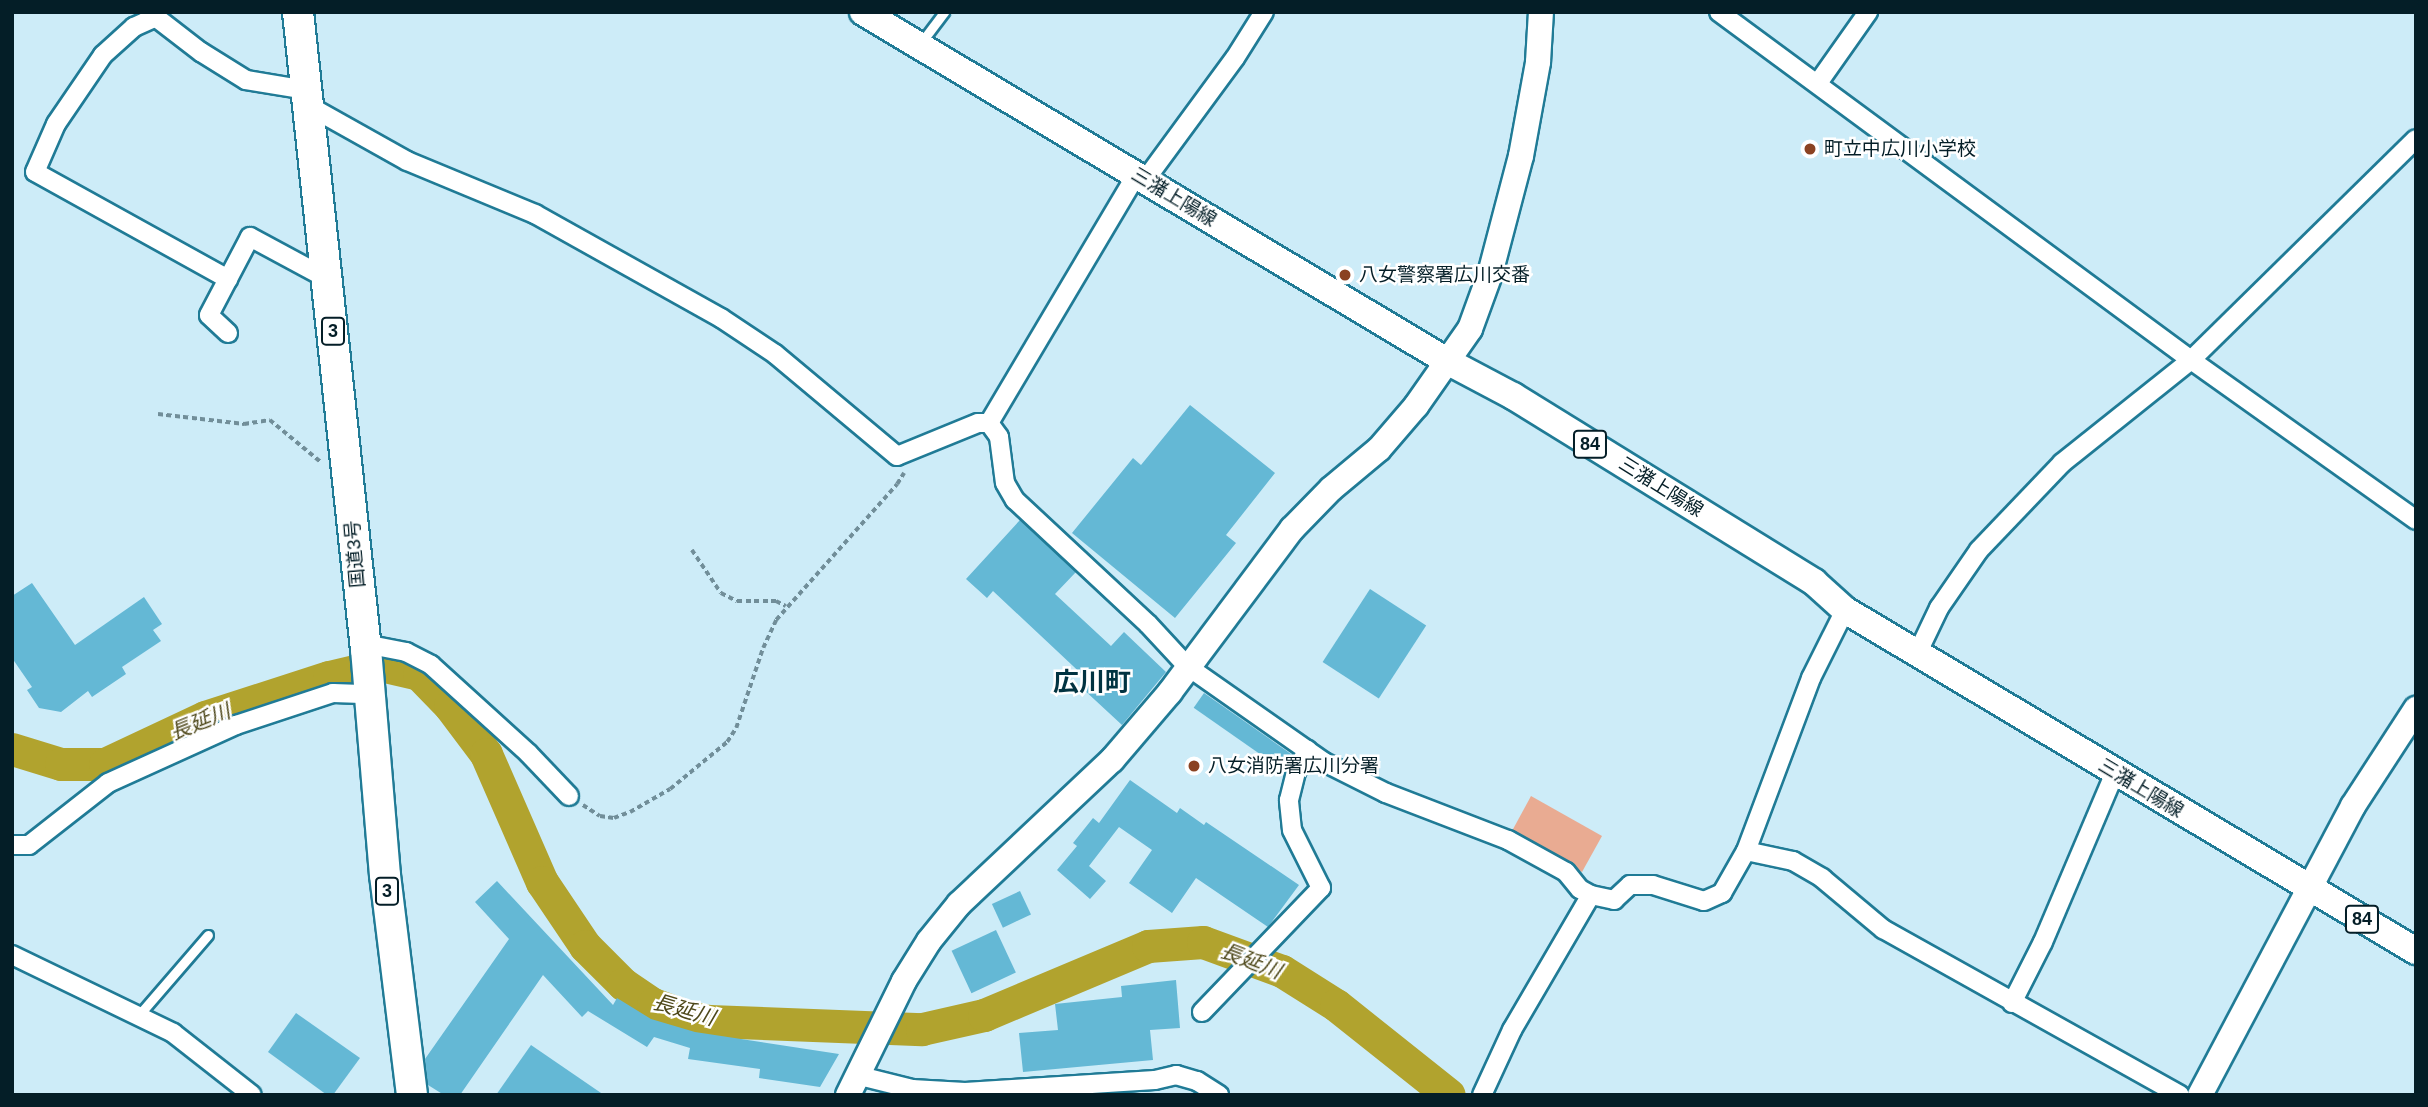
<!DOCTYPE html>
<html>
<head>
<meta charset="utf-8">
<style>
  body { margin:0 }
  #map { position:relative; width:2428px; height:1107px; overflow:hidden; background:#cdecf8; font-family:Helvetica,"Noto Sans JP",sans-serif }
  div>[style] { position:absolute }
  .green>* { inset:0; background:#e9ab92 }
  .river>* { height:33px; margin:-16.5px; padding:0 16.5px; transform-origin:16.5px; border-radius:16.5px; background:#b1a32e }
  .building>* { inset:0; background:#64b8d5; transform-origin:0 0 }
  .path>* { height:3.5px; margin-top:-1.75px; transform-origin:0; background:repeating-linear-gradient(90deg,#718e99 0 5px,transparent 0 8.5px) }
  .roads { filter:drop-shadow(2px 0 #207b96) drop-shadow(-2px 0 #207b96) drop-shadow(0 2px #207b96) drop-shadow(0 -2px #207b96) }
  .lane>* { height:9px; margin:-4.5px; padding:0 4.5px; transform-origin:4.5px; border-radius:4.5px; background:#fff }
  .street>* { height:18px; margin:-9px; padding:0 9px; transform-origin:9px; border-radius:9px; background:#fff }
  .secondary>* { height:24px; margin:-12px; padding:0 12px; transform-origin:12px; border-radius:12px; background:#fff }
  .primary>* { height:26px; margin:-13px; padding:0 13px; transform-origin:13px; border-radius:13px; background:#fff }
  .highway>* { height:30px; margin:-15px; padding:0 15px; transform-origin:15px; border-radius:15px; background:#fff }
  .dots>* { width:19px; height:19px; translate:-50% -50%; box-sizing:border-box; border:4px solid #fff; border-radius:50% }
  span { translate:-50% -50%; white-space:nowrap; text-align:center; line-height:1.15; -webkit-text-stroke:5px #fff; paint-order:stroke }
  .shield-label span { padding:2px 5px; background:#fff; border:2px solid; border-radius:5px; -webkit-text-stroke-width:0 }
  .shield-label { font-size:18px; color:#041e27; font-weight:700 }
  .poi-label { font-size:19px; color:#041e27 }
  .left { translate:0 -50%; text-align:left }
  .street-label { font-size:19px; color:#041e27 }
  .water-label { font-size:21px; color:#4e481a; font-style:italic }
  .district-label { font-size:26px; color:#013341; font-weight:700 }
  .frame { position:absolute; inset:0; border:14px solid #041e27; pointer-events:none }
</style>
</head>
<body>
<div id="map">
  <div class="green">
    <div style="clip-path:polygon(1531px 796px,1602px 836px,1582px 872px,1514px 837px,1512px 831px)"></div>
  </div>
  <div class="river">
    <div style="left:12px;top:749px;width:51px;rotate:17deg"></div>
    <div style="left:61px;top:764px;width:44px"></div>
    <div style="left:105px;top:764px;width:110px;rotate:-25.2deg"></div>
    <div style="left:205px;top:717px;width:130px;rotate:-17.9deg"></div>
    <div style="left:329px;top:677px;width:52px;rotate:-13.2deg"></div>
    <div style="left:380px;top:665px;width:40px;rotate:13deg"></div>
    <div style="left:419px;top:674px;width:45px;rotate:45.9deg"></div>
    <div style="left:450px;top:706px;width:60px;rotate:53.1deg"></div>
    <div style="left:486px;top:754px;width:140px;rotate:66.4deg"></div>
    <div style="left:542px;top:882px;width:77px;rotate:56.1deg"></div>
    <div style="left:585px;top:946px;width:54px;rotate:45deg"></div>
    <div style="left:623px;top:984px;width:36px;rotate:34deg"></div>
    <div style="left:653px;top:1004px;width:37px;rotate:20deg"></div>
    <div style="left:688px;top:1017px;width:21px;rotate:11deg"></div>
    <div style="left:709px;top:1021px;width:213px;rotate:2.2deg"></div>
    <div style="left:922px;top:1029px;width:64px;rotate:-12.7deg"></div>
    <div style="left:984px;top:1015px;width:178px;rotate:-22.8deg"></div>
    <div style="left:1148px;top:946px;width:55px;rotate:-4.2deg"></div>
    <div style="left:1203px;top:942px;width:84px;rotate:20.2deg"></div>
    <div style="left:1282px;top:971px;width:64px;rotate:32.2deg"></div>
    <div style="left:1336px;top:1005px;width:144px;rotate:38.5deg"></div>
  </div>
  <div class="building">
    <div style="clip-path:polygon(1190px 405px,1275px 473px,1226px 535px,1236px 543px,1175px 618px,1072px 533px,1133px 458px,1141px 465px)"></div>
    <div style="clip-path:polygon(1020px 520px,1076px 572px,1055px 594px,1111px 646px,1124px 632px,1166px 672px,1122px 725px,1082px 688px,1089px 681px,993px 591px,987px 598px,966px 579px)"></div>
    <div style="clip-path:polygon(32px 583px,75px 645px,144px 597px,162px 624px,153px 630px,161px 641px,122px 667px,126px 674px,92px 697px,88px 691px,61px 712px,39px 708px,27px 690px,32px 687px,12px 658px,12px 596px)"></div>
    <div style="left:1370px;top:589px;width:67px;height:87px;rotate:33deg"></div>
    <div style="left:1204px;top:693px;width:108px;height:18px;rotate:35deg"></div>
    <div style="clip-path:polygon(1130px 780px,1177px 813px,1180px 808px,1204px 825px,1206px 822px,1299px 885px,1268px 927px,1196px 878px,1172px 913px,1129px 883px,1152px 850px,1119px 827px,1089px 866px,1106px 881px,1090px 899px,1057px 870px,1077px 846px,1073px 843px,1093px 818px,1099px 823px)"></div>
    <div style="clip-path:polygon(497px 881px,613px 1005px,617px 998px,651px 1019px,695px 1032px,839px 1054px,820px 1087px,759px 1078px,760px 1069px,688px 1059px,690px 1048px,654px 1037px,647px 1047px,588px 1011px,582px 1017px,543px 975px,460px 1095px,444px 1095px,428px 1085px,425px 1059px,509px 939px,475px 902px)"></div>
    <div style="left:1020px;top:891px;width:26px;height:31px;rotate:65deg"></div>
    <div style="left:996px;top:930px;width:47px;height:49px;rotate:65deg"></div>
    <div style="clip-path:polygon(1176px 980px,1180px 1028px,1150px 1030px,1153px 1060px,1023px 1072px,1019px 1033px,1058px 1030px,1055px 1004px,1122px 997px,1121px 986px)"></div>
    <div style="clip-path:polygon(296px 1013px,360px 1058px,333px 1095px,327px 1095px,268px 1052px)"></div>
    <div style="clip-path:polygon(531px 1045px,604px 1095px,496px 1095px)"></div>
  </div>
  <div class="path">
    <div style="left:158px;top:414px;width:87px;rotate:6.6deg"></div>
    <div style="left:244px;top:424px;width:26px;rotate:-9deg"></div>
    <div style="left:270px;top:420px;width:67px;rotate:39.6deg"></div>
    <div style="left:692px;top:550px;width:52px;rotate:56deg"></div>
    <div style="left:721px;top:593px;width:18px;rotate:27deg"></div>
    <div style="left:737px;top:601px;width:39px"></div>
    <div style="left:776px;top:601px;width:11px;rotate:27deg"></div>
    <div style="left:583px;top:805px;width:20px;rotate:33deg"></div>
    <div style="left:600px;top:816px;width:14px;rotate:8deg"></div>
    <div style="left:614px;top:818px;width:17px;rotate:-21deg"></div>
    <div style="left:630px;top:812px;width:46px;rotate:-29.9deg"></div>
    <div style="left:670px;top:789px;width:74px;rotate:-39.5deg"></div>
    <div style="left:727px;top:742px;width:17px;rotate:-57deg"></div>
    <div style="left:736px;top:728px;width:84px;rotate:-71.4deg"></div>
    <div style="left:763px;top:648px;width:31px;rotate:-65deg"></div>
    <div style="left:776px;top:620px;width:182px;rotate:-48.3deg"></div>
    <div style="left:897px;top:484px;width:13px;rotate:-58deg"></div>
  </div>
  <div class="roads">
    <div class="lane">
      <div style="left:920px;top:44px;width:40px;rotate:-53deg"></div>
      <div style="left:138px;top:1016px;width:107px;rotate:-49.2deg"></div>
    </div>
    <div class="street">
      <div style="left:149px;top:12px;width:66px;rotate:37.6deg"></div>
      <div style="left:201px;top:52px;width:53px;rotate:31.9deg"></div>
      <div style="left:246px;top:80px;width:62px;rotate:9.3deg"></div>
      <div style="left:1719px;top:12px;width:586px;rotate:36.4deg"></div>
      <div style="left:2191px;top:360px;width:276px;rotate:35.4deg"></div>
      <div style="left:154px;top:18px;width:22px;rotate:156deg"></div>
      <div style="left:134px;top:27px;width:42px;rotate:137.9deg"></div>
      <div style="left:103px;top:55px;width:83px;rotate:124.3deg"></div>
      <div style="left:56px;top:124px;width:52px;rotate:113.6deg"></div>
      <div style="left:35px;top:172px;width:221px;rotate:29deg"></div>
      <div style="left:1818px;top:83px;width:87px;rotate:-54.8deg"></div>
      <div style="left:309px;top:106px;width:112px;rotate:29.3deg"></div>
      <div style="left:407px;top:161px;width:139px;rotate:22.5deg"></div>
      <div style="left:535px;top:214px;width:213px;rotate:29.2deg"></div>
      <div style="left:721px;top:318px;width:65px;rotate:33.7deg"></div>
      <div style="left:775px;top:354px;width:159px;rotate:39.9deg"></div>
      <div style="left:897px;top:456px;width:87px;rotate:-22.2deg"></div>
      <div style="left:978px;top:423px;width:11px"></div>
      <div style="left:1146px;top:179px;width:150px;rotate:-53.7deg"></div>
      <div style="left:1235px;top:58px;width:54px;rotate:-57.8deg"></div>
      <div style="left:228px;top:333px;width:26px;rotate:-137deg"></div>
      <div style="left:209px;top:315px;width:88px;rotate:-62.3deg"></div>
      <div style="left:250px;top:237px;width:89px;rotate:28.3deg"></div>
      <div style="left:989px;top:423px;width:17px;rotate:54deg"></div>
      <div style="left:999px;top:437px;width:46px;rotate:82.6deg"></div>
      <div style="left:1005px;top:483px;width:20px;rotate:60deg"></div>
      <div style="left:1015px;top:500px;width:182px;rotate:43deg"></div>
      <div style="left:1148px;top:624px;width:57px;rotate:47.1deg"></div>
      <div style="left:1187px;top:666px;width:167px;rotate:35deg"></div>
      <div style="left:1324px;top:762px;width:69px;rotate:26.6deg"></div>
      <div style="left:1386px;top:793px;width:131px;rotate:21.1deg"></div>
      <div style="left:1508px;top:840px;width:66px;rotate:28.9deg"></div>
      <div style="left:1566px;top:872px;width:22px;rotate:51deg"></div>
      <div style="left:1580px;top:889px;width:13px;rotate:29deg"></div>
      <div style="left:1591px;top:895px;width:24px;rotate:12deg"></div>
      <div style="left:1614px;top:900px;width:22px;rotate:-43deg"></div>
      <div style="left:1630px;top:885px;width:23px"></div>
      <div style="left:1653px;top:885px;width:53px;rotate:17.4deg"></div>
      <div style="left:1704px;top:901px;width:20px;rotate:-24deg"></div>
      <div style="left:1722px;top:893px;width:48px;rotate:-60.3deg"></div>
      <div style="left:1746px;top:851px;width:185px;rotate:-69.4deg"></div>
      <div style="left:1811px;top:678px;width:76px;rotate:-63.4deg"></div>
      <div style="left:989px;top:423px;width:290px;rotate:-59.3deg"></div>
      <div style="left:365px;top:644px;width:42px;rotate:11deg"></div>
      <div style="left:406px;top:652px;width:28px;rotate:27deg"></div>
      <div style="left:431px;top:665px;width:132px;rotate:42.2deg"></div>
      <div style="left:529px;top:754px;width:58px;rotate:46.4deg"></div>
      <div style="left:1918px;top:652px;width:49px;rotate:-64.5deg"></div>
      <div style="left:1939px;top:608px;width:70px;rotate:-55.4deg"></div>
      <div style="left:1979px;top:550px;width:120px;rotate:-46.3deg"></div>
      <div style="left:2062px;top:463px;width:165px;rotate:-38.6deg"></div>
      <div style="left:2191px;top:360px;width:315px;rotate:-44.5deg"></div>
      <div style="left:12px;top:845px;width:17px"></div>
      <div style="left:29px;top:845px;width:100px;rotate:-38.1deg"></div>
      <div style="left:108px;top:783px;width:141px;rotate:-24.4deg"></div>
      <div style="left:236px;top:725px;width:102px;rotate:-18.3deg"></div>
      <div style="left:333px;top:693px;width:36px;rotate:2deg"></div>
      <div style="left:1746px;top:851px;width:48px;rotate:12deg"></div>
      <div style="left:1793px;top:861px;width:34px;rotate:30deg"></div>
      <div style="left:1822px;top:878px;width:80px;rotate:39.9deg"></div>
      <div style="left:1883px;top:929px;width:340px;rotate:29.2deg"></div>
      <div style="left:12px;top:955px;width:179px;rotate:25.8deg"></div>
      <div style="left:173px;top:1033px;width:100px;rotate:38.1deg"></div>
      <div style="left:2012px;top:1003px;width:68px;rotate:-63.1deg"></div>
      <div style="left:2043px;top:942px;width:185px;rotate:-67deg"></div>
      <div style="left:1202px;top:1012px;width:172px;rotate:-46.2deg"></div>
      <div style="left:1321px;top:888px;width:65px;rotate:-116.6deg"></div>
      <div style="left:1292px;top:830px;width:30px;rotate:-96deg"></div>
      <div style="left:1289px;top:800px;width:29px;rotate:-76deg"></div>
      <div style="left:1296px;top:772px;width:25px;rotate:-63deg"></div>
      <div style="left:856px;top:1075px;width:58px;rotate:14deg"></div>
      <div style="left:912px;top:1089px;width:53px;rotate:3.2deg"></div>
      <div style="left:965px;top:1092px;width:190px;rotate:-3.6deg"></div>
      <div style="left:1155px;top:1080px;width:22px;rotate:-13deg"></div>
      <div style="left:1176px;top:1075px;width:22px;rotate:16deg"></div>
      <div style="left:1197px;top:1081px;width:26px;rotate:32deg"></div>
      <div style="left:1482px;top:1095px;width:72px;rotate:-65.2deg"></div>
      <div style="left:1512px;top:1030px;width:156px;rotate:-59.7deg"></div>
    </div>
    <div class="secondary">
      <div style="left:848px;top:1095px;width:127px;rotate:-63.8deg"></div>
      <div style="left:904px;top:981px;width:47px;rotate:-58deg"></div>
      <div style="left:929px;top:941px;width:48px;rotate:-51deg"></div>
      <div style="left:959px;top:904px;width:210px;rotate:-43.3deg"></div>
      <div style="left:1112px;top:760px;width:89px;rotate:-49.5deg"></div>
      <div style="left:1170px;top:692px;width:204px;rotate:-53.2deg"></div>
      <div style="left:1292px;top:529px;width:56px;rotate:-45.7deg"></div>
      <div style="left:1331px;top:489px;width:62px;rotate:-39.8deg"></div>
      <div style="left:1379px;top:449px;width:57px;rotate:-49.3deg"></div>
      <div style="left:1416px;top:406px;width:94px;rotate:-55deg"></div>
      <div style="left:1470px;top:329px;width:59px;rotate:-70deg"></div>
      <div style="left:1490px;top:274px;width:122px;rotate:-75.3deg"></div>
      <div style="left:1521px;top:156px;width:96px;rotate:-79.7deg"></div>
      <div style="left:1538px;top:62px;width:50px;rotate:-86.6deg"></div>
      <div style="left:2200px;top:1095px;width:327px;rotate:-62.1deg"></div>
      <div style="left:2353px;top:806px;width:116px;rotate:-57deg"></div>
    </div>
    <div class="primary">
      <div style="left:863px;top:12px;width:680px;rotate:30.86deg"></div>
      <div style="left:1447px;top:361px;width:75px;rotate:27.9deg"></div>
      <div style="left:1513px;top:396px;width:354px;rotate:31.7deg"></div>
      <div style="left:1814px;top:582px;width:42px;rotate:42.1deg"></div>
      <div style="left:1845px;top:610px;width:665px;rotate:30.85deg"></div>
    </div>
    <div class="highway">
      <div style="left:298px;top:12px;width:641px;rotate:83.91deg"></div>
      <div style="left:366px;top:649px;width:227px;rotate:85.2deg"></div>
      <div style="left:385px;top:875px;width:222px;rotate:83deg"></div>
    </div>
  </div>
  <div class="dots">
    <div style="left:1810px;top:149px;background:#8a4222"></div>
    <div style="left:1345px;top:275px;background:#8a4222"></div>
    <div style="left:1194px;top:766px;background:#8a4222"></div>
  </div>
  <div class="shield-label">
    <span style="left:333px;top:331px">3</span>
    <span style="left:1590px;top:444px">84</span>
    <span style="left:387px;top:891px">3</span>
    <span style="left:2362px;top:919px">84</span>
  </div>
  <div class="poi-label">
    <span class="left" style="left:1824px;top:149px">町立中広川小学校</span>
    <span class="left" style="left:1359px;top:275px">八女警察署広川交番</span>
    <span class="left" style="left:1208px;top:766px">八女消防署広川分署</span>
  </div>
  <div class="street-label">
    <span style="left:1174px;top:197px;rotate:31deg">三潴上陽線</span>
    <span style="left:1661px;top:487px;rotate:32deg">三潴上陽線</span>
    <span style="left:355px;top:554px;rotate:-95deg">国道3号</span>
    <span style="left:2141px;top:788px;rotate:31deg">三潴上陽線</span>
  </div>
  <div class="water-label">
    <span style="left:200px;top:722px;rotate:-22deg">長延川</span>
    <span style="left:1251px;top:961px;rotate:21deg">長延川</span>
    <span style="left:684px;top:1010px;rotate:16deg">長延川</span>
  </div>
  <div class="district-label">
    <span style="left:1092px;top:683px">広川町</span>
  </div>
  <div class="frame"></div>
</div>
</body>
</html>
